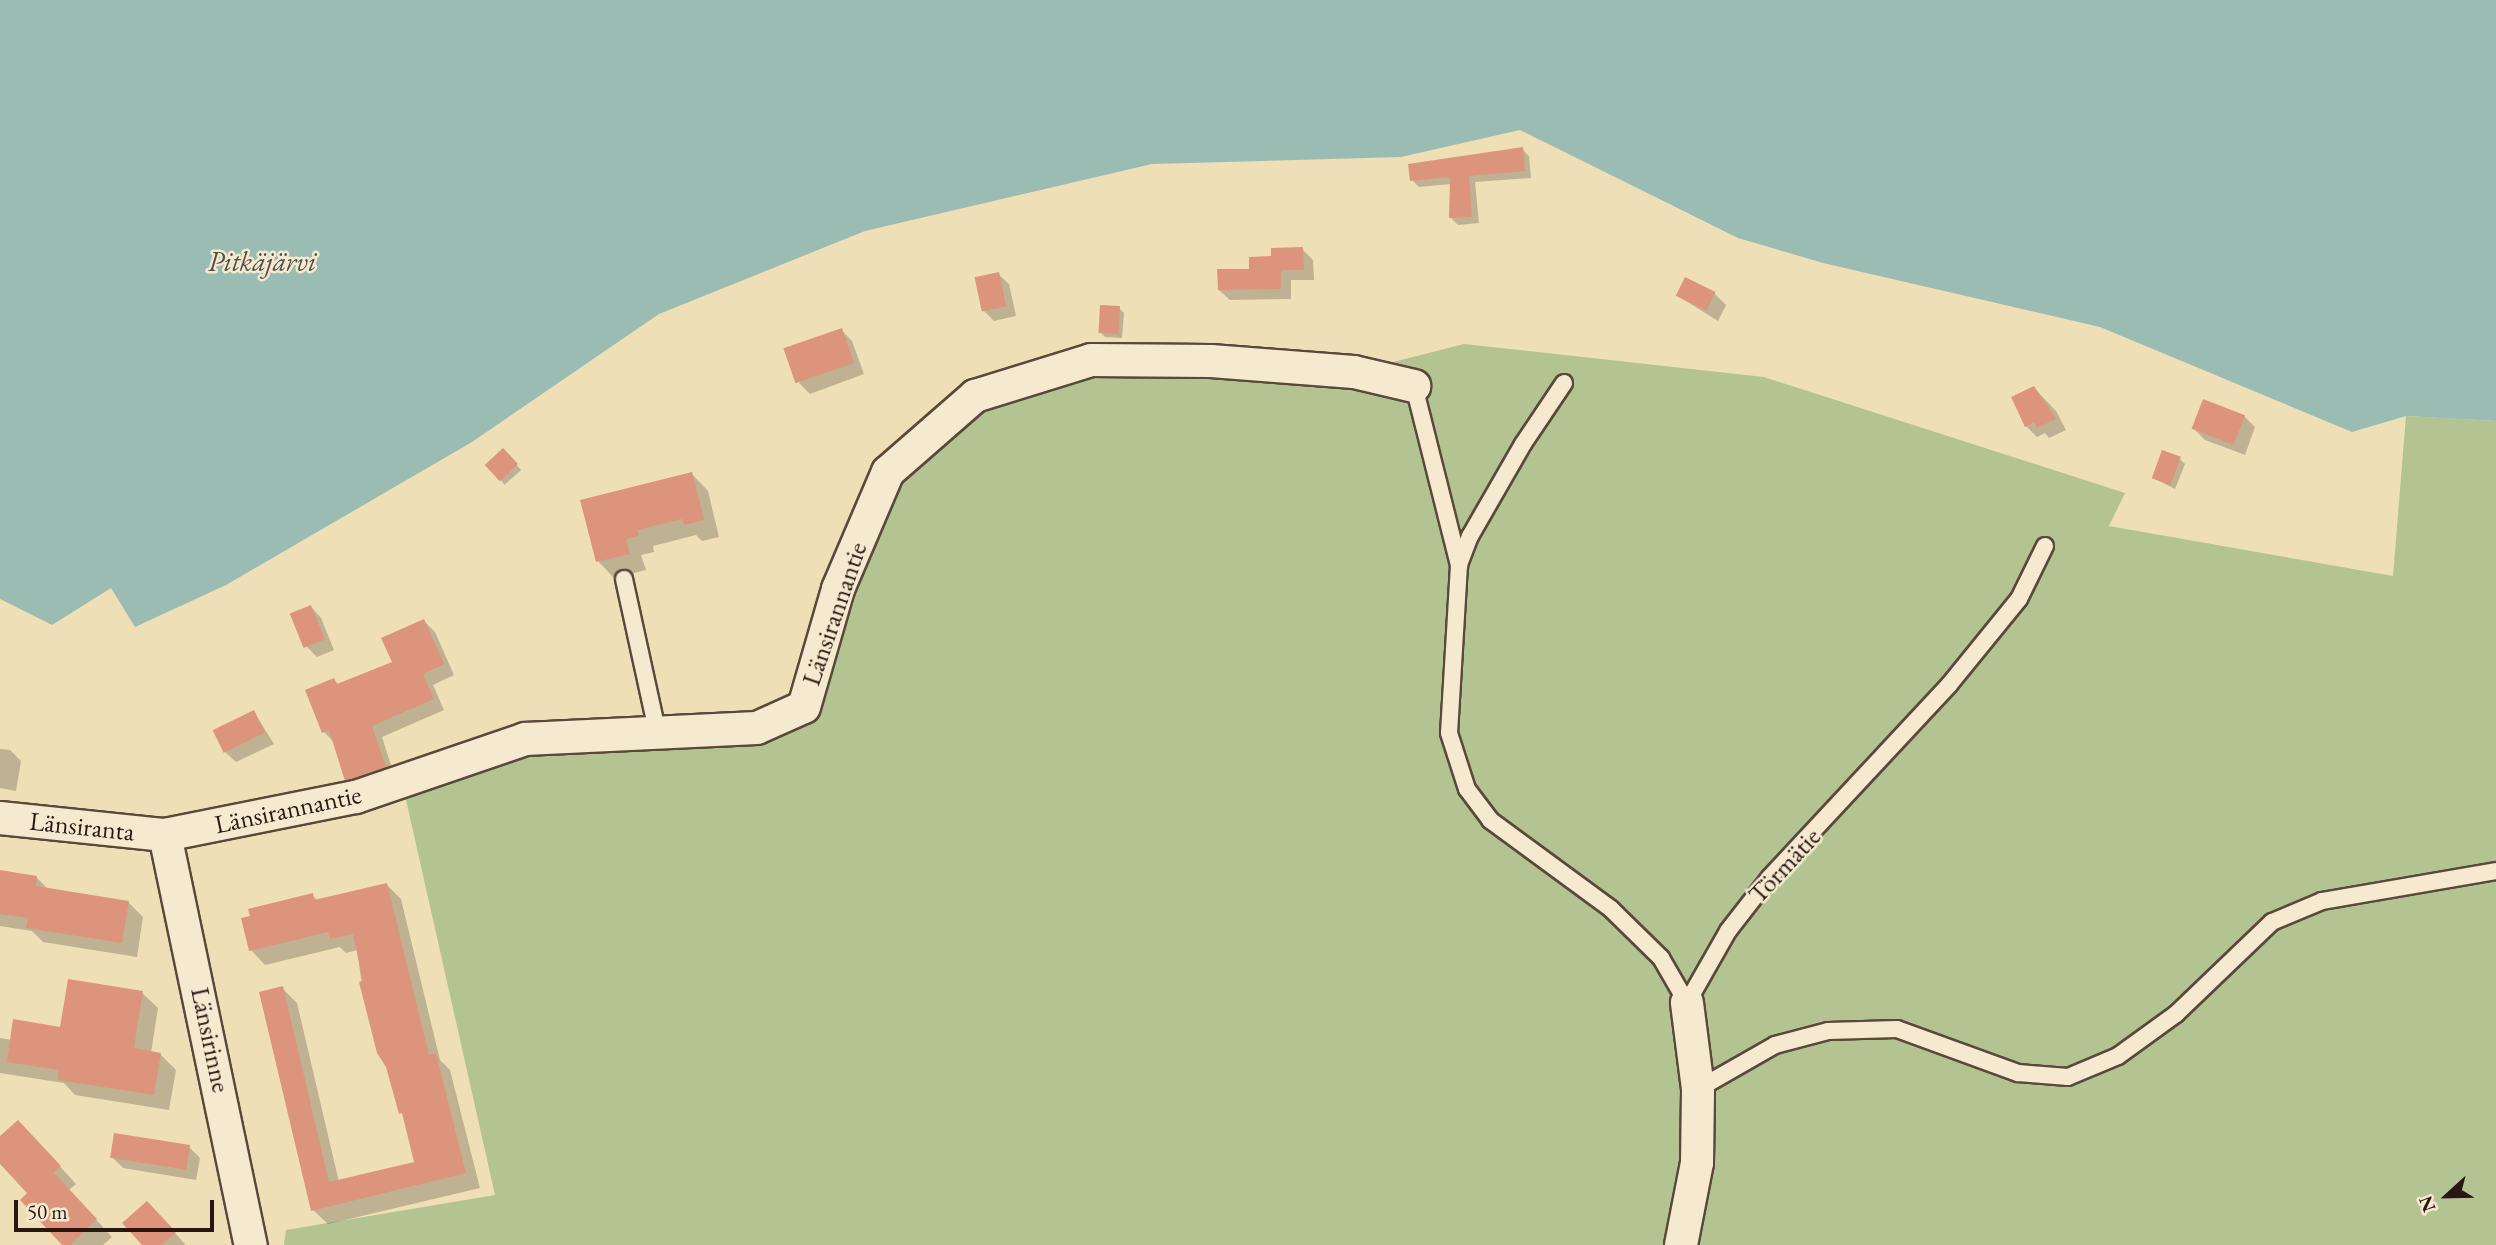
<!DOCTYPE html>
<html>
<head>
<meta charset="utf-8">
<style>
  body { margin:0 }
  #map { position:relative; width:2496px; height:1245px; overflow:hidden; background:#efdfb7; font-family:"EB Garamond",serif }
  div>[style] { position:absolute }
  .green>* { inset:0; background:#b4c392 }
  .water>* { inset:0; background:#9abcb2 }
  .shadow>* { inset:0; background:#0003; transform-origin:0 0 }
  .building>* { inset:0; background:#dc947d; transform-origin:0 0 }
  .roads { filter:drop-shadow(2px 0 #5a493b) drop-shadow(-2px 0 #5a493b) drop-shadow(0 2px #5a493b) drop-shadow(0 -2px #5a493b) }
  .lane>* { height:16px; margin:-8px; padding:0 8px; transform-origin:8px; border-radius:8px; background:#f5ead0 }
  .street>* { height:32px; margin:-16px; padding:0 16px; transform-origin:16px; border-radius:16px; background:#f5ead0 }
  span { translate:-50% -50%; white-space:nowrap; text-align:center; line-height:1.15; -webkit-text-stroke:5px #f5ead0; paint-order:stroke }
  .street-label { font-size:26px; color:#281712 }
  .water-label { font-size:28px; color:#50514a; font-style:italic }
  .north { position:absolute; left:2412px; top:1161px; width:70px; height:70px; -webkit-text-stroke:5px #f5ead0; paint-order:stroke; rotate:248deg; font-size:19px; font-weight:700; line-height:28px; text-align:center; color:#281712 }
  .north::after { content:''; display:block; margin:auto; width:24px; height:32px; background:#281712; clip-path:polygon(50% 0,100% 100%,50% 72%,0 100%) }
  .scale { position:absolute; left:14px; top:1200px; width:200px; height:32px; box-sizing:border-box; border:4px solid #281712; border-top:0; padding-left:9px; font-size:21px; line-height:24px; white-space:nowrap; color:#281712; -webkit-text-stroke:5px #f5ead0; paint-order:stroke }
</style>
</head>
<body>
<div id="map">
  <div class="green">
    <div style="clip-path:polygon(1464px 344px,1764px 377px,2125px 493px,2109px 526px,2393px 576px,2406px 416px,2496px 421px,2496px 1245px,284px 1245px,286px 1230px,495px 1195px,402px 782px,504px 747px,804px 707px,888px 472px,975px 396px,1091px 360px,1354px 372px)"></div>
  </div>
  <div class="water">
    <div style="clip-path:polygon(0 0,2496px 0,2496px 421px,2406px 416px,2352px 432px,2100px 327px,1823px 263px,1738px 238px,1520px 130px,1401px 157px,1152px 164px,865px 231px,659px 314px,472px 442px,226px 585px,135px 627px,111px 588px,52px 625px,0 599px)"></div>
  </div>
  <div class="shadow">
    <div style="clip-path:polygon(1522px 149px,1529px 156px,1531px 178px,1475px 182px,1479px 223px,1458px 225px,1451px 218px,1451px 184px,1419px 187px,1412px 180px)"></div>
    <div style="clip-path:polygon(1302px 249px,1313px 260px,1314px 280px,1291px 280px,1291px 299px,1230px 300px,1219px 290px,1273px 258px)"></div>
    <div style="clip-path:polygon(998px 274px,1009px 284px,1016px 316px,994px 321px,983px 310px)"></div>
    <div style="clip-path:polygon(1715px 294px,1726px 305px,1718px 321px,1678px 296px)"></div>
    <div style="clip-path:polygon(1119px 308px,1124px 313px,1122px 338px,1105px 337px,1100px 332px)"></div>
    <div style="clip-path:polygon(841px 330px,852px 341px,864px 374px,810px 394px,799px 383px)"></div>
    <div style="clip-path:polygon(2034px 388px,2056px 411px,2066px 430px,2049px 438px,2045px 433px,2037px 437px,2026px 426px)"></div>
    <div style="clip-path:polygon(2244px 416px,2255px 427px,2245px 455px,2205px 440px,2194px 429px)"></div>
    <div style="left:503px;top:450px;width:27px;height:22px;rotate:48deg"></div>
    <div style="clip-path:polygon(2180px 459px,2185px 464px,2175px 489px,2153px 478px)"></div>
    <div style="clip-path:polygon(692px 474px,708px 491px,719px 537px,702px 541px,696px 535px,653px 546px,654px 552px,641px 555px,646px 570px,614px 578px,598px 561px)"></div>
    <div style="clip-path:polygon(311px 607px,321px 618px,334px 650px,317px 657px,306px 646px)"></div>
    <div style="clip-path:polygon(424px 621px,435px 632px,454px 675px,433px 685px,444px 710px,382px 737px,395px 778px,357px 790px,346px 780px,334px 742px,324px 732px,334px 680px,339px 685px,394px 663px)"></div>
    <div style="clip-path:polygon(254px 712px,274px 744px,236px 762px,225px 752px)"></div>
    <div style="clip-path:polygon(0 749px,10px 750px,21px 761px,16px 791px,0 788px)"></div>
    <div style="clip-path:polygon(0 872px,37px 878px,48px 889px,128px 902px,143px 917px,137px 957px,43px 942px,32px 931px,0 926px)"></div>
    <div style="clip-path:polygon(387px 885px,401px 899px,440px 1060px,450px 1070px,480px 1188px,328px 1224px,313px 1210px,282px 988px,297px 1003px,339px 1182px,416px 1163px,405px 1118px,364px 1000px,357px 950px,346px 953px,340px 947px,265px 965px,251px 950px,312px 895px,318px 901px)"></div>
    <div style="clip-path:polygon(142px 993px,158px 1008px,151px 1053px,160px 1054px,176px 1070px,169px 1110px,75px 1095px,64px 1083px,0 1073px,0 1038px,12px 1040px,62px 1029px)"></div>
    <div style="clip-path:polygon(34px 1138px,76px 1184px,69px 1190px,112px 1237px,103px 1245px,65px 1245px,30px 1193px,0 1161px,0 1139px)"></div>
    <div style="clip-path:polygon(189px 1147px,200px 1158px,196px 1180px,123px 1168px,112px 1157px)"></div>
    <div style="clip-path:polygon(158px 1214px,185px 1244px,184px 1245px,145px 1245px)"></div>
  </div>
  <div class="building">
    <div style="clip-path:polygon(1523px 147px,1525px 171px,1469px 176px,1472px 217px,1449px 218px,1450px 177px,1410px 181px,1408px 164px)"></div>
    <div style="clip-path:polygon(1303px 247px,1304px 270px,1281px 270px,1281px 289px,1218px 290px,1217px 269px,1249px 269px,1249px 257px,1271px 256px,1271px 248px)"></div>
    <div style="left:999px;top:272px;width:35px;height:25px;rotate:78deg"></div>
    <div style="left:1685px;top:277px;width:34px;height:21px;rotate:26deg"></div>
    <div style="left:1100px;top:305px;width:20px;height:28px;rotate:3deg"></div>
    <div style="left:842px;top:328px;width:37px;height:62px;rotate:71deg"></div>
    <div style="clip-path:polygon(2034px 386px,2056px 419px,2037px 428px,2034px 422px,2025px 427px,2011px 397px)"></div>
    <div style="left:2203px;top:399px;width:45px;height:32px;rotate:21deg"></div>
    <div style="left:503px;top:448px;width:22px;height:25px;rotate:47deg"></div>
    <div style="left:2162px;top:450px;width:20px;height:30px;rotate:20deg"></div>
    <div style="clip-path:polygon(692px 472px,704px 520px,684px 525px,682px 519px,637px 530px,639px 536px,626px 539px,630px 554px,596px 562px,580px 500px)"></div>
    <div style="left:311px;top:605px;width:37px;height:23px;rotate:68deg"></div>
    <div style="clip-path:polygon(424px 619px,444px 664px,423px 674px,434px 699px,372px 726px,386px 767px,345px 781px,329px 730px,322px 733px,305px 690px,334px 678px,337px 684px,392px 662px,381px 638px)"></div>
    <div style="left:254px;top:710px;width:25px;height:46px;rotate:64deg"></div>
    <div style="clip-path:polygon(0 870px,37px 876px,36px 886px,129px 901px,122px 943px,26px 928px,28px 918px,0 914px)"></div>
    <div style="clip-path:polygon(387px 883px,429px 1055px,436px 1053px,466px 1173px,311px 1211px,259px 992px,283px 986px,329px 1182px,414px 1162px,402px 1113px,399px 1114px,386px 1067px,377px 1053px,359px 982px,363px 981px,353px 934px,330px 939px,328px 932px,249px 951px,241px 918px,250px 916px,248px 909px,313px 893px,314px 900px)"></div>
    <div style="clip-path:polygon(68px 979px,143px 991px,134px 1048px,161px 1053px,154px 1095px,58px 1080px,59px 1070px,7px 1062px,13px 1019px,60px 1027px)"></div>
    <div style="clip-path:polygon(18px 1120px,61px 1166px,54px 1173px,97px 1219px,70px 1245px,62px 1245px,20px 1200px,27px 1193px,0 1164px,0 1136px)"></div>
    <div style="left:114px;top:1133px;width:77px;height:25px;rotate:9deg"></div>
    <div style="clip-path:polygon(147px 1201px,176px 1232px,162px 1245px,142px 1245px,122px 1223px)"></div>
  </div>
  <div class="roads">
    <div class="lane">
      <div style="left:1564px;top:383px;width:73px;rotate:123.9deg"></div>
      <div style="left:1523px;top:444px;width:106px;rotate:119.9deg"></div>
      <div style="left:1470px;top:536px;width:31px;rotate:111deg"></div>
      <div style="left:1459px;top:565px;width:168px;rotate:93.4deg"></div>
      <div style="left:1449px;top:733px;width:59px;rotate:72.2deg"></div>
      <div style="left:1467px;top:789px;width:39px;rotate:53deg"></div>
      <div style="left:1490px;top:820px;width:150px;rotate:36.3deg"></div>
      <div style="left:1611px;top:909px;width:70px;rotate:44.4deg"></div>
      <div style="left:1661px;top:958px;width:52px;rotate:60deg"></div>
      <div style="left:1414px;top:386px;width:185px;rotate:75.9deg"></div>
      <div style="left:624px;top:579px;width:155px;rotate:77.7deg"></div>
      <div style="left:1687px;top:1003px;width:83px;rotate:-60.3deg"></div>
      <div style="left:1728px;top:931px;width:68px;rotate:-52.1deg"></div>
      <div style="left:1770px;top:877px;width:262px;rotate:-47deg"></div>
      <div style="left:1949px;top:685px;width:111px;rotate:-50.9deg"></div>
      <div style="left:2019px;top:599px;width:59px;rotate:-63.9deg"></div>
      <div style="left:1698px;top:1089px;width:89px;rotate:-29.7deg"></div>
      <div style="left:1775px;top:1045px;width:55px;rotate:-14.8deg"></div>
      <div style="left:1828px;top:1031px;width:69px;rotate:-1.7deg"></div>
      <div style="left:1897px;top:1029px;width:129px;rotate:20deg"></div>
      <div style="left:2018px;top:1073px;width:50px;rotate:4.6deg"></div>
      <div style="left:2068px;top:1077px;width:54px;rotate:-22.8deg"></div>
      <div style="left:2118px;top:1056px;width:72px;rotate:-35.9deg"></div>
      <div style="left:2176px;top:1014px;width:133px;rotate:-43.8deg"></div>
      <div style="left:2272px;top:922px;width:54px;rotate:-22.8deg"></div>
      <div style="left:2322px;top:901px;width:177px;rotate:-9.8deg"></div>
    </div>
    <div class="street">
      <div style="left:0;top:818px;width:166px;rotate:5.9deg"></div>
      <div style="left:165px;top:835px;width:195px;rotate:-11.3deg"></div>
      <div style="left:356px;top:797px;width:179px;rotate:-18.9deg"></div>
      <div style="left:525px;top:739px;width:232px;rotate:-2.7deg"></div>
      <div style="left:757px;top:728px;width:51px;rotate:-24.1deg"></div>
      <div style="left:804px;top:707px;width:123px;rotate:-73.9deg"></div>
      <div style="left:838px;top:589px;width:127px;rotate:-66.9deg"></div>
      <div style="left:888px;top:472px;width:116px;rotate:-41.1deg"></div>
      <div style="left:975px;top:396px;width:121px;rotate:-17.2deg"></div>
      <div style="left:1091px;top:360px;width:120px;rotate:0.5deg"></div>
      <div style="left:1211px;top:361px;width:143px;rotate:4.4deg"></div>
      <div style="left:1354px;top:372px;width:62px;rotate:13.1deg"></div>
      <div style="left:165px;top:835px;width:419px;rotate:78.2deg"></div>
      <div style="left:1681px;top:1245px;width:84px;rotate:-79deg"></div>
      <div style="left:1697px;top:1163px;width:74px;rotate:-89.2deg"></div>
      <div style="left:1698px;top:1089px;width:87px;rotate:-97.3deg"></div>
    </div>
  </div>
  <div class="street-label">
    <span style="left:835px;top:614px;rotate:-71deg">Länsirannantie</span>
    <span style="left:288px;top:810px;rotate:-12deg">Länsirannantie</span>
    <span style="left:82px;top:827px;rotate:6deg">Länsiranta</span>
    <span style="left:1785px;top:866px;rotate:-47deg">Törmätie</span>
    <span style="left:210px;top:1040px;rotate:78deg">Länsirinne</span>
  </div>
  <div class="water-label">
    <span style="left:262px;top:261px">Pitkäjärvi</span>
  </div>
  <div class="north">N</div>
  <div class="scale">50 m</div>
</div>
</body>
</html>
